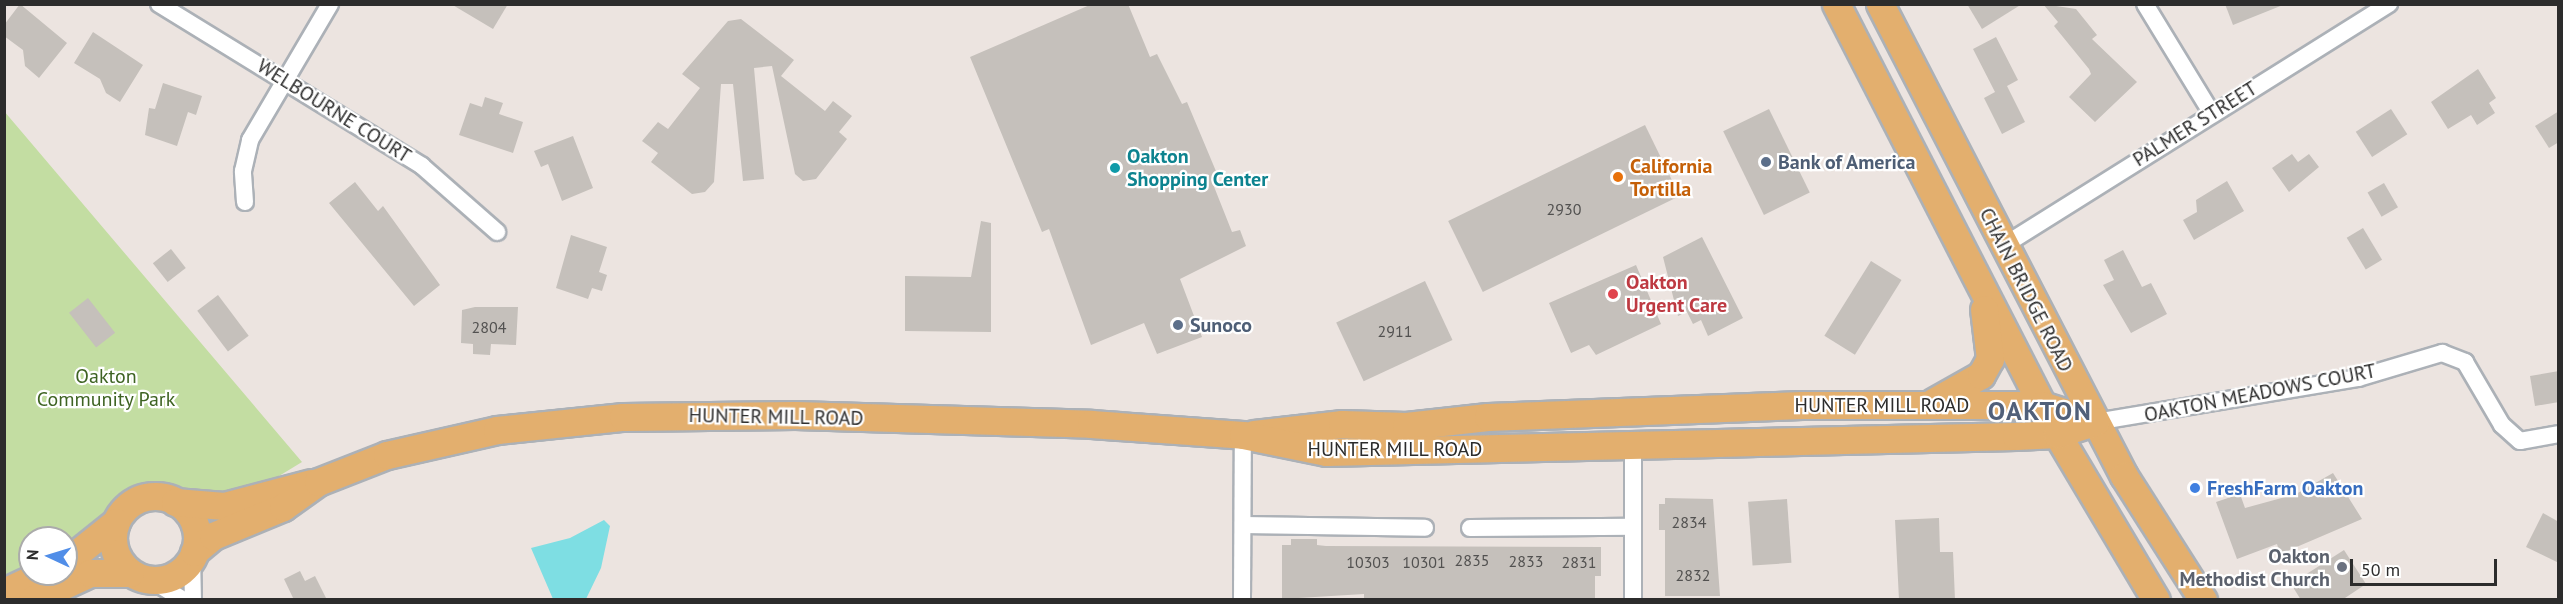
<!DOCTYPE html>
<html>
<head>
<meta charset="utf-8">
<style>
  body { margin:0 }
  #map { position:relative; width:2563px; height:604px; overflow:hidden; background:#ece4e0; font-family:"PT Sans",sans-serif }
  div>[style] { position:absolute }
  .green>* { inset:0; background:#c3dda2 }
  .water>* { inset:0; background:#7edee3 }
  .building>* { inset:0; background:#c5c0bb; transform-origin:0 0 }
  .roads { filter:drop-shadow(2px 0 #acb1b7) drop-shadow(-2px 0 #acb1b7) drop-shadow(0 2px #acb1b7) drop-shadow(0 -2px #acb1b7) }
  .minor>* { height:16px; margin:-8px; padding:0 8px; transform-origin:8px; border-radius:8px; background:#fff }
  .primary>* { height:27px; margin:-13.5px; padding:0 13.5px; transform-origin:13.5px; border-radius:13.5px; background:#e3af6e }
  .primary>.ring { margin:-13.5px; padding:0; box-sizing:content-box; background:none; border:27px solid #e3af6e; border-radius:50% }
  .dots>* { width:16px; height:16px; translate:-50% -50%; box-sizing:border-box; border:3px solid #fff; border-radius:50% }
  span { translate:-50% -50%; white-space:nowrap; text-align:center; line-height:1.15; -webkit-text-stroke:4.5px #fff; paint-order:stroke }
  .number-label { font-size:16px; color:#525150 }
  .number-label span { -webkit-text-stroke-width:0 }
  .street-label { font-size:20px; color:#2c2c2c }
  .culture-label { font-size:20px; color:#0d838f; font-weight:700 }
  .left { translate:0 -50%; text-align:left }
  .service-label { font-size:20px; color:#4e5e75; font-weight:700 }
  .food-label { font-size:20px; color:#c56008; font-weight:700 }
  .health-label { font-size:20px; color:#be3a42; font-weight:700 }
  .park-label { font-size:20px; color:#3e6322 }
  .shop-label { font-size:20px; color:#366cbe; font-weight:700 }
  .worship-label { font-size:20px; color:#5b616d; font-weight:700 }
  .right { translate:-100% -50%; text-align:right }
  .district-label { font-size:26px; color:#516079; font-weight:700; letter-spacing:1.5px }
  .frame { position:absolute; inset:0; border:6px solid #2c2c2c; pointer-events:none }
  .north { position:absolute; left:18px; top:526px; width:60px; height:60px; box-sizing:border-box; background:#fff; border:2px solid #ababab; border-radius:50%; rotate:274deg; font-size:16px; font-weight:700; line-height:24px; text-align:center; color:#2c2c2c }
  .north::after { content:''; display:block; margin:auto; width:21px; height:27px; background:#518ee8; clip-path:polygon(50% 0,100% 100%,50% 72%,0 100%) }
  .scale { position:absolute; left:2350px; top:559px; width:147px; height:27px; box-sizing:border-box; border:3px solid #2c2c2c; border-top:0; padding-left:8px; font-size:18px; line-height:21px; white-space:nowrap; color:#2c2c2c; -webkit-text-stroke:4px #fff; paint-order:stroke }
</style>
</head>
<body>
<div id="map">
  <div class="green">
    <div style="clip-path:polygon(4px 111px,302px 462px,256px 490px,187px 497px,156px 483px,132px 492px,66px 555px,66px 538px,30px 538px,30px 571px,4px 583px)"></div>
  </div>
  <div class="water">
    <div style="clip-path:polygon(604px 520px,610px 526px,601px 568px,586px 599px,553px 599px,531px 548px,570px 538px)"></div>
  </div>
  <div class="building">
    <div style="clip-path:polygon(20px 4px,67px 43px,39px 78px,25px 66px,23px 50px,4px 36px,4px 25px)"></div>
    <div style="clip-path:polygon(451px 4px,508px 4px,493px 29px)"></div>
    <div style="clip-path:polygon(1092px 4px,1128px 4px,1150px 57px,1157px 54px,1182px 104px,1187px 102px,1218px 176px,1211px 179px,1232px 232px,1240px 230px,1246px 246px,1180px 279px,1202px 337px,1157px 354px,1144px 323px,1091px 345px,1049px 229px,1042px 232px,970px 57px)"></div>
    <div style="clip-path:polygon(1967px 4px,2022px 4px,1982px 29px)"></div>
    <div style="clip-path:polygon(2043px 4px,2076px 9px,2097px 35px,2092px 39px,2137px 82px,2095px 122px,2069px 97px,2091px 74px,2089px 69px,2054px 26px,2058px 22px)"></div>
    <div style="clip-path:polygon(2225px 4px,2283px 4px,2283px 5px,2233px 25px)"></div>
    <div style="clip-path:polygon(741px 19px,794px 60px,781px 76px,825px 111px,833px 101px,852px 116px,839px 132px,847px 139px,816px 179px,803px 181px,795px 174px,772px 66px,754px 68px,764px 179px,743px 181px,733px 84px,721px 84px,714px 182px,705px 192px,692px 194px,651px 162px,658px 153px,642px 141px,658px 122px,668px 129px,700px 88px,682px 74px,728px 21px)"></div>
    <div style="clip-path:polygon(93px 32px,143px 65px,120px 102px,106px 93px,100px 79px,74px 63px)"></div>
    <div style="clip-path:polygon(1996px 37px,2018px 80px,2007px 86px,2025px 122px,2002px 134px,1984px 98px,1995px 92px,1973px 49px)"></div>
    <div style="clip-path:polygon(2478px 69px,2496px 98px,2489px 103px,2495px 113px,2477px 125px,2471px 115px,2448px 129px,2431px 102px)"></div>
    <div style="clip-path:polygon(163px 83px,202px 96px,196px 115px,188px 112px,177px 146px,145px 135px,149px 108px,155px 109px)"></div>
    <div style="clip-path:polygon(485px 97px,503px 103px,499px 114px,523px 122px,513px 153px,459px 135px,470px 103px,482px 107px)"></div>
    <div style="left:1769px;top:109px;width:93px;height:51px;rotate:64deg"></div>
    <div style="left:2391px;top:109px;width:30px;height:42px;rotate:57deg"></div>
    <div style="clip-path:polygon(2559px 111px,2559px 142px,2549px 148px,2535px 126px)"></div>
    <div style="left:1645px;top:125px;width:79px;height:219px;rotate:64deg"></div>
    <div style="clip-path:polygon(573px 136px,593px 188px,562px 201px,548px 164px,541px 167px,534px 151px)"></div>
    <div style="clip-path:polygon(2292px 154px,2298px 162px,2309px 154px,2319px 167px,2289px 192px,2272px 168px)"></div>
    <div style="clip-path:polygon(2227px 181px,2244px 211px,2194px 240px,2183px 220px,2197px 212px,2196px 200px)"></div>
    <div style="clip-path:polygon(355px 182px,378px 211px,383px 206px,440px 285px,414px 306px,329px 203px)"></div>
    <div style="left:2384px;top:183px;width:28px;height:19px;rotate:60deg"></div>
    <div style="clip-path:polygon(981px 221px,991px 223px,991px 332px,905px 331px,905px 276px,971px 277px)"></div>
    <div style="left:2363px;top:228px;width:37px;height:19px;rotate:59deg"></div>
    <div style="clip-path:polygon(571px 235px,607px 247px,599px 272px,607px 275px,602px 291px,592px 288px,588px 299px,556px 288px)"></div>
    <div style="clip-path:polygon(1702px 237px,1743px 318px,1708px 336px,1701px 320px,1693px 324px,1687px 312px,1678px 316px,1663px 257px)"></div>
    <div style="left:171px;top:249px;width:24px;height:23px;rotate:52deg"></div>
    <div style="clip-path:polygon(2123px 250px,2142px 287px,2151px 283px,2167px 314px,2131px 333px,2103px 285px,2114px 280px,2104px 260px)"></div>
    <div style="left:1871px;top:261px;width:36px;height:88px;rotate:32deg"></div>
    <div style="clip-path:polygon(1636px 265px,1661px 324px,1596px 355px,1589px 345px,1571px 353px,1549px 303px)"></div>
    <div style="left:1425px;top:281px;width:65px;height:98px;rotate:65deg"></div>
    <div style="left:218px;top:295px;width:51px;height:26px;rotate:53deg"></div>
    <div style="left:88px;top:298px;width:44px;height:24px;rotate:52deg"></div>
    <div style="clip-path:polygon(475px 307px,518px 307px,516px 345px,491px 344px,490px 355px,473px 354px,473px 344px,461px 343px,462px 310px)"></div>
    <div style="clip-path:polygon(2559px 371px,2559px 402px,2535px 406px,2530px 376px)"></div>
    <div style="clip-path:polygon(2333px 473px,2362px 519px,2280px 554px,2277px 544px,2237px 559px,2216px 502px,2240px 494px,2245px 508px,2296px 494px)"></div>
    <div style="clip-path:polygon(1665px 498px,1713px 499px,1720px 596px,1665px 596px,1665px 530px,1659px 530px,1659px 504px,1665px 504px)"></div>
    <div style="left:1787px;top:499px;width:64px;height:39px;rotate:86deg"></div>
    <div style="clip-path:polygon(2543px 513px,2559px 522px,2559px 563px,2526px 547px)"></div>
    <div style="clip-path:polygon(1939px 518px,1940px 552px,1953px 552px,1955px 600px,1899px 600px,1895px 520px)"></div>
    <div style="clip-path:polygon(1291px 539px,1317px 539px,1317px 545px,1326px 546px,1601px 547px,1601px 576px,1595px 576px,1595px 599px,1364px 599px,1364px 594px,1282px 599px,1282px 545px,1291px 545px)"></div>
    <div style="clip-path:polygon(2344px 550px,2366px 584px,2342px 600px,2301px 600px,2291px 584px)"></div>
    <div style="clip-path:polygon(300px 571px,305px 581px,315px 576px,327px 600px,294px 600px,284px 579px)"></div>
  </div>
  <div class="roads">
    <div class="minor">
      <div style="left:159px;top:4px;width:309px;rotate:31.6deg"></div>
      <div style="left:422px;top:166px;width:100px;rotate:41.3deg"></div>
      <div style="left:2145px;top:4px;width:127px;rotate:58.6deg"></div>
      <div style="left:245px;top:202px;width:31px;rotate:-94deg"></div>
      <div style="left:243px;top:171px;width:32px;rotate:-77deg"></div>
      <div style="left:250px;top:140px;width:158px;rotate:-59.5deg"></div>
      <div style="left:2003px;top:246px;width:456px;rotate:-32.1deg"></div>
      <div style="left:2095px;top:422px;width:267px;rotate:-9.5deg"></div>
      <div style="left:2358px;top:378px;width:88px;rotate:-16.6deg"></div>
      <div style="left:2442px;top:353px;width:25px;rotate:21deg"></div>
      <div style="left:2465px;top:362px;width:73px;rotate:59.6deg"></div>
      <div style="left:2502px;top:425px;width:24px;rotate:42deg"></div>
      <div style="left:2520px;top:441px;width:39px;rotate:-10deg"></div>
      <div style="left:1633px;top:445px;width:155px;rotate:90deg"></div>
      <div style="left:1243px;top:525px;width:182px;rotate:0.9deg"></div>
      <div style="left:1470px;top:528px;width:163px;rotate:-0.4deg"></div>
      <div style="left:192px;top:557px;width:43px;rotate:88.7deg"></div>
      <div style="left:153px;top:581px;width:36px;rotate:32deg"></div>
      <div style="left:1242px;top:600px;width:165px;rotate:-89.7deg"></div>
    </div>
    <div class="primary">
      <div style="left:1836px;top:4px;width:483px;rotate:62.8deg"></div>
      <div style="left:2057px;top:434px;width:193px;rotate:59.2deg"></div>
      <div style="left:1880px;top:4px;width:531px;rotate:62.66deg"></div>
      <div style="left:2124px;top:476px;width:147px;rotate:57.5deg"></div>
      <div style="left:1933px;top:402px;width:55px;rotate:-29.4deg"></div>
      <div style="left:1981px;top:375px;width:18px;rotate:-61deg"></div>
      <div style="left:1990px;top:359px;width:50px;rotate:-96.8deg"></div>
      <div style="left:1254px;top:434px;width:89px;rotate:-6.5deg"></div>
      <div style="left:1342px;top:424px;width:64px;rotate:1.8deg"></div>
      <div style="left:1406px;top:426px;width:82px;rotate:-6.3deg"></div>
      <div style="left:1488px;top:417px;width:314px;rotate:-2.2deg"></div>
      <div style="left:1802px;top:405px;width:240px"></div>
      <div style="left:2042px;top:405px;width:56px;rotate:17.8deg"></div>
      <div class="ring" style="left:113px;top:496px;width:57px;height:57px"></div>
      <div style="left:175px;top:502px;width:49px;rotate:4.7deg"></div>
      <div style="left:224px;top:506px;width:90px;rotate:-14.8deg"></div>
      <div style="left:194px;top:552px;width:25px;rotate:-40deg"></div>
      <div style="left:213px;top:536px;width:76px;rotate:-22.5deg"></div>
      <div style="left:283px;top:507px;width:43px;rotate:-35.5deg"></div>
      <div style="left:318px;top:482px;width:74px;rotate:-21.4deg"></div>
      <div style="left:387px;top:455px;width:113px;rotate:-12.8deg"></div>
      <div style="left:497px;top:430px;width:127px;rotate:-5.9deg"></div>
      <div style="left:623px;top:417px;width:172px;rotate:-0.7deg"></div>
      <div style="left:795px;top:415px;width:296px;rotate:1.7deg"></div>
      <div style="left:1091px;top:424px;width:152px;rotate:4.1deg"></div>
      <div style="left:1243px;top:435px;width:85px;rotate:11.6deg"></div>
      <div style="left:1326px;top:452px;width:690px;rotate:-1.33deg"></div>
      <div style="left:2016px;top:436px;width:41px;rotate:-2.8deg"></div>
      <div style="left:2057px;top:434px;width:40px;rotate:-18deg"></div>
      <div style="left:66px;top:562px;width:64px;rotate:-38.7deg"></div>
      <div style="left:4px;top:592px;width:42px;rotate:-25.3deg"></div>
      <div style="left:32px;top:600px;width:64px;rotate:-25deg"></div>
      <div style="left:90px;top:573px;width:40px"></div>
    </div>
  </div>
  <div class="dots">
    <div style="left:1766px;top:162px;background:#5c6f8a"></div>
    <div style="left:1115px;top:168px;background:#0f9aa8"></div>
    <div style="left:1618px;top:177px;background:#e8710a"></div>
    <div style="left:1613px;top:294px;background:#e0444e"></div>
    <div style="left:1178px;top:325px;background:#5c6f8a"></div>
    <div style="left:2195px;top:488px;background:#3f7fe0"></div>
    <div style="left:2342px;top:567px;background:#6b7280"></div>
  </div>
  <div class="number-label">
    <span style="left:1564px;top:209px">2930</span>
    <span style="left:489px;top:327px">2804</span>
    <span style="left:1395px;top:331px">2911</span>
    <span style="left:1689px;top:522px">2834</span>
    <span style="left:1472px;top:560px">2835</span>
    <span style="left:1526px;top:561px">2833</span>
    <span style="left:1368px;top:562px">10303</span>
    <span style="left:1424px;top:562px">10301</span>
    <span style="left:1579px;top:562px">2831</span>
    <span style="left:1693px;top:575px">2832</span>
  </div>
  <div class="street-label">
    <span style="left:334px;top:111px;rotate:32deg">WELBOURNE COURT</span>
    <span style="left:2195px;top:124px;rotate:-32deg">PALMER STREET</span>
    <span style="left:2026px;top:290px;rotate:63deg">CHAIN BRIDGE ROAD</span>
    <span style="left:2260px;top:393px;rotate:-11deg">OAKTON MEADOWS COURT</span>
    <span style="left:1882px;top:405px">HUNTER MILL ROAD</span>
    <span style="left:776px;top:417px;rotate:1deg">HUNTER MILL ROAD</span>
    <span style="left:1395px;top:449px">HUNTER MILL ROAD</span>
  </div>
  <div class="culture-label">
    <span class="left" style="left:1127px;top:168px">Oakton<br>Shopping Center</span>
  </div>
  <div class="service-label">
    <span class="left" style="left:1778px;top:162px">Bank of America</span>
    <span class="left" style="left:1190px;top:325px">Sunoco</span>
  </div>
  <div class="food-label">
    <span class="left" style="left:1630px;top:178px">California<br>Tortilla</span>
  </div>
  <div class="health-label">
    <span class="left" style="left:1626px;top:294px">Oakton<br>Urgent Care</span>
  </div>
  <div class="park-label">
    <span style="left:106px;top:388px">Oakton<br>Community Park</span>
  </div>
  <div class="shop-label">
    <span class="left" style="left:2207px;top:488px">FreshFarm Oakton</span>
  </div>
  <div class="worship-label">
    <span class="right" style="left:2330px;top:568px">Oakton<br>Methodist Church</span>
  </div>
  <div class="district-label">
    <span style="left:2040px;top:411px">OAKTON</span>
  </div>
  <div class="frame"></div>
  <div class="north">N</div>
  <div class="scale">50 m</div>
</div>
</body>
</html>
